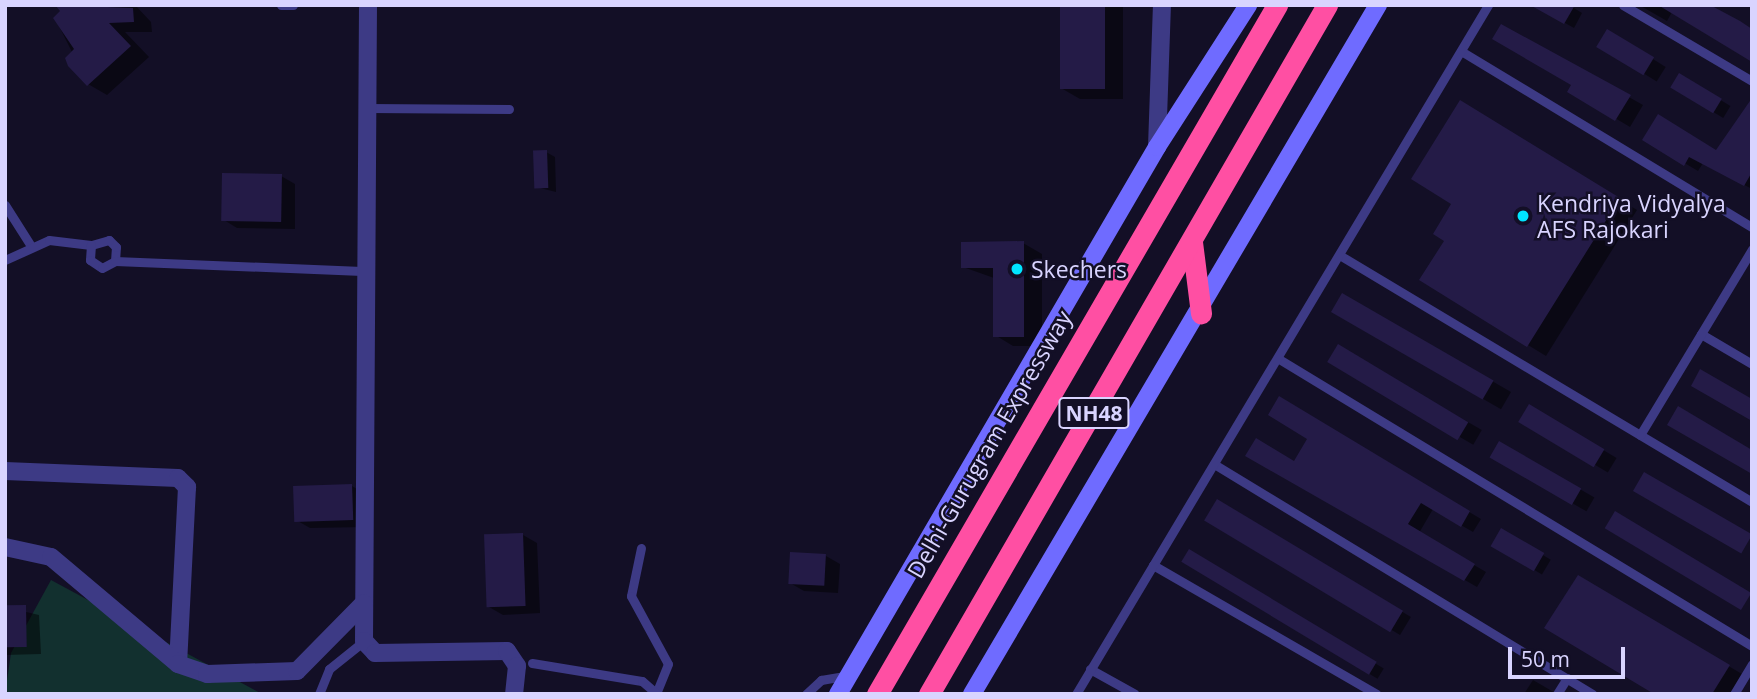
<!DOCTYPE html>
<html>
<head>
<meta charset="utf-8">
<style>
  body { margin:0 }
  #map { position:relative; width:1757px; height:699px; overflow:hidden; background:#130f26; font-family:"Open Sans",sans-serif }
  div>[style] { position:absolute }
  .green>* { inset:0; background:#12302f }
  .shadow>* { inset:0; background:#0007; transform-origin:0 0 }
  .building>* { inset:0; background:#241b47; transform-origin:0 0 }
  .lane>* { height:9px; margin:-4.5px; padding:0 4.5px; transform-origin:4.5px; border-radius:4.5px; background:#3d3a85 }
  .street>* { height:18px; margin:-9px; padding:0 9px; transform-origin:9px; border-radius:9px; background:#3d3a85 }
  .secondary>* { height:18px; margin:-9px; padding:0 9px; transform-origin:9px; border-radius:9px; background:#6f6bff }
  .highway>* { height:21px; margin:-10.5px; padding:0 10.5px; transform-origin:10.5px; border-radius:10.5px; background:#ff4fa3 }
  .dots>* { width:19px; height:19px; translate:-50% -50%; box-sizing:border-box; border:4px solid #130f26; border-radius:50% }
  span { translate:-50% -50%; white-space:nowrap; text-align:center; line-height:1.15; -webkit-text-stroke:5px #130f26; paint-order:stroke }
  .shield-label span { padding:2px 5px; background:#130f26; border:2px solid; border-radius:5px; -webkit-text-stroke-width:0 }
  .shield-label { font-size:21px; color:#d9d4ff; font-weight:700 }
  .poi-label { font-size:23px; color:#d9d4ff }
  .left { translate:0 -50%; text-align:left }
  .street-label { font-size:23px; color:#d9d4ff }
  .frame { position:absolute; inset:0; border:7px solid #d9d4ff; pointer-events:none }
  .scale { position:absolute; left:1508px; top:647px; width:117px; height:32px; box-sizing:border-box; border:4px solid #d9d4ff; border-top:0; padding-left:9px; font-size:21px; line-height:24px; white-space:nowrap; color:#d9d4ff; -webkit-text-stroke:5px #130f26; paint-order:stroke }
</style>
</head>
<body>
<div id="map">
  <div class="green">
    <div style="clip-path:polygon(51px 580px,262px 694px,5px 694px,11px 653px)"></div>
  </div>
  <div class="shadow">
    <div style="clip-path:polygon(66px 5px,135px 5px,151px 22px,152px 32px,125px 32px,149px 57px,107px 95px,88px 84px,55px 18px)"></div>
    <div style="clip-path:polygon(1062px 5px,1123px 5px,1123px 99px,1080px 99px,1061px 88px)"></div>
    <div style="clip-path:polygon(1533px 5px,1569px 5px,1582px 13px,1574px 28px)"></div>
    <div style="clip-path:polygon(1639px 5px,1706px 5px,1672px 12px,1667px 21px)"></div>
    <div style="clip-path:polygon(1502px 26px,1643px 105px,1630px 127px,1570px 91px,1573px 85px)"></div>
    <div style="left:1608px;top:31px;width:68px;height:17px;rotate:32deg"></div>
    <div style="left:1679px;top:75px;width:60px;height:14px;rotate:31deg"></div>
    <div style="clip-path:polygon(1479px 113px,1637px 210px,1546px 356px,1528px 345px,1446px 240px)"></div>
    <div style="clip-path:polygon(1752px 116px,1752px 189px,1703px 163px,1698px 171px,1644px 139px,1717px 152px)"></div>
    <div style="clip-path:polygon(546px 152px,555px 157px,556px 192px,536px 187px)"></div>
    <div style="clip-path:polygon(281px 176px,295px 184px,295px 229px,237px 228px,224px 220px)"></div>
    <div style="clip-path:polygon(1023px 243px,1042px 254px,1042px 346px,1013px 346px,995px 335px,994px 278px,963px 267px)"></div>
    <div style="left:1343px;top:295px;width:194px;height:20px;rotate:30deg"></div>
    <div style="left:1338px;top:347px;width:166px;height:17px;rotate:30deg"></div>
    <div style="clip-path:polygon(1280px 399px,1481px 519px,1473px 532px,1433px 509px,1419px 533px,1486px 572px,1477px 587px,1247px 455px,1295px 463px,1310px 438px)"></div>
    <div style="left:1530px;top:406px;width:101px;height:17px;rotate:31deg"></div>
    <div style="left:1500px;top:443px;width:109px;height:16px;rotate:30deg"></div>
    <div style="clip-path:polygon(352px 486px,365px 494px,366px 527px,310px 528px,296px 520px)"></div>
    <div style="left:1218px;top:501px;width:225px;height:21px;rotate:31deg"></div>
    <div style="left:1501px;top:530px;width:58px;height:17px;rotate:31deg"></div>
    <div style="clip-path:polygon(523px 535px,537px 543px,540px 613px,503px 615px,489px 607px)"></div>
    <div style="left:1190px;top:552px;width:226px;height:12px;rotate:31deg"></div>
    <div style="clip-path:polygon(826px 556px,840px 564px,838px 593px,804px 591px,790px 583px)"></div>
    <div style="clip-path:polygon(1578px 577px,1747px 677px,1736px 694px,1657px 694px)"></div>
    <div style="clip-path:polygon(5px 607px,39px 615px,41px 654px,5px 655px)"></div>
    <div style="clip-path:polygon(1533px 680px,1557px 694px,1524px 694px)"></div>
    <div style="clip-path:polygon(555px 692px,616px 694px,617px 694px,555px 694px)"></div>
  </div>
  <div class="building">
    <div style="clip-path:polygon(55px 5px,133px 8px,134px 22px,109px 23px,131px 46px,87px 86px,68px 66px,65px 58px,74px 49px,53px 18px,60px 11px)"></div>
    <div style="left:1060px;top:5px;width:45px;height:84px"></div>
    <div style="clip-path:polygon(1530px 5px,1575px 5px,1564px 24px)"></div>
    <div style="clip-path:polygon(1658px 5px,1710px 5px,1740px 21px,1752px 29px,1752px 62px)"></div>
    <div style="clip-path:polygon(1501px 24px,1631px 95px,1615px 121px,1567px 92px,1571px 85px,1492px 39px)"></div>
    <div style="left:1607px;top:29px;width:55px;height:21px;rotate:31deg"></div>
    <div style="left:1679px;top:73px;width:50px;height:17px;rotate:31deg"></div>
    <div style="clip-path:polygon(1752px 98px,1752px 172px,1744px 186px,1689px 157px,1684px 166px,1642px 140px,1658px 114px,1716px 150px)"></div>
    <div style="clip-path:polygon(1460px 100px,1620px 198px,1527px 347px,1419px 280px,1444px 241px,1433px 234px,1451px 204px,1411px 179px)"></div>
    <div style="left:547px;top:150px;width:38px;height:14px;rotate:88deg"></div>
    <div style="left:222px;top:173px;width:60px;height:48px;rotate:1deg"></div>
    <div style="clip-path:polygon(1024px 241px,1024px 337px,993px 337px,993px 268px,961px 268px,961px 242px)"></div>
    <div style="left:1342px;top:293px;width:175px;height:22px;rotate:30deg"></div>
    <div style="left:1338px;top:344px;width:152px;height:21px;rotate:31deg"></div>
    <div style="clip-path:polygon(1700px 369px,1752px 399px,1752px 421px,1691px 386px)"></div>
    <div style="clip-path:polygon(1279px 396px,1470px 511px,1461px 527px,1421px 503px,1408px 524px,1475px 564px,1464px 581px,1245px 456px,1256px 438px,1294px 461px,1307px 439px,1268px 415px)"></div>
    <div style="left:1529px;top:404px;width:88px;height:21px;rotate:31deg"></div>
    <div style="clip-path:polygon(1678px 406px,1752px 450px,1752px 474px,1667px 425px)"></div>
    <div style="left:1499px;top:441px;width:95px;height:19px;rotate:30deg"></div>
    <div style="left:1644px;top:472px;width:125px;height:22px;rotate:30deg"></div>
    <div style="left:352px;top:484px;width:36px;height:59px;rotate:88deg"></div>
    <div style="left:1217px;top:499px;width:217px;height:25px;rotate:31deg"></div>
    <div style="left:1615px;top:511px;width:159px;height:20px;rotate:31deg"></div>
    <div style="left:1501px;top:528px;width:50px;height:21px;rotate:30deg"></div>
    <div style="left:523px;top:533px;width:73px;height:39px;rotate:88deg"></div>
    <div style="left:1189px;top:549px;width:219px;height:15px;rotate:31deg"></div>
    <div style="left:790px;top:552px;width:36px;height:32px;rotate:3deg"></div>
    <div style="clip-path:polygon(1578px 575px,1730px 665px,1712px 694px,1654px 694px,1544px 628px)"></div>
    <div style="left:26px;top:605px;width:42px;height:21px;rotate:89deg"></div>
  </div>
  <div class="lane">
    <div style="left:281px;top:5px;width:12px"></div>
    <div style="left:1623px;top:5px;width:150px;rotate:30.5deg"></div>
    <div style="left:1461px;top:51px;width:340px;rotate:31.2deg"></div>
    <div style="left:367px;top:108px;width:142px;rotate:0.4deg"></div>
    <div style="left:5px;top:205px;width:49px;rotate:57.6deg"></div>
    <div style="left:1341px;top:256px;width:479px;rotate:30.9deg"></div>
    <div style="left:5px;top:260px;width:48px;rotate:-24.4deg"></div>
    <div style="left:49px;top:240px;width:42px;rotate:6.8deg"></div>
    <div style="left:115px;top:261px;width:14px;rotate:-86deg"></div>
    <div style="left:116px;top:247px;width:10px;rotate:-135deg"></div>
    <div style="left:109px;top:240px;width:19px;rotate:164deg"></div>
    <div style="left:91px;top:245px;width:15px;rotate:94deg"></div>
    <div style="left:90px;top:260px;width:14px;rotate:34deg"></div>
    <div style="left:102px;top:268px;width:15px;rotate:-28deg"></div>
    <div style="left:115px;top:261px;width:253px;rotate:2.3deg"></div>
    <div style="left:1701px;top:334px;width:59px;rotate:30.5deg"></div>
    <div style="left:1279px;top:359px;width:553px;rotate:31.25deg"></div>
    <div style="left:1640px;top:435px;width:217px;rotate:-58.9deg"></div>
    <div style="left:1214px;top:464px;width:443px;rotate:31.3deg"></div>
    <div style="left:641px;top:548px;width:49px;rotate:101.8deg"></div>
    <div style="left:631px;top:596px;width:77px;rotate:61.4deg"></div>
    <div style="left:668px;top:664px;width:29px;rotate:112deg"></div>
    <div style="left:1153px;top:565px;width:258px;rotate:30deg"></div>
    <div style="left:532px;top:663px;width:111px;rotate:9.3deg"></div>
    <div style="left:642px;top:681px;width:20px;rotate:41deg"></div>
    <div style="left:1090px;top:669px;width:51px;rotate:29.1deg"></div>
    <div style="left:319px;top:694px;width:27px;rotate:-68deg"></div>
    <div style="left:329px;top:669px;width:45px;rotate:-38.7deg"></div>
    <div style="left:806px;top:694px;width:21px;rotate:-43deg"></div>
    <div style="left:821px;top:680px;width:27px;rotate:-10deg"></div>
    <div style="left:1076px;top:694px;width:803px;rotate:-59.12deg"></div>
    <div style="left:1557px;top:694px;width:19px;rotate:-58deg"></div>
    <div style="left:1734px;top:694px;width:35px;rotate:-59deg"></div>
  </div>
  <div class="street">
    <div style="left:368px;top:5px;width:636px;rotate:90.36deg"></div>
    <div style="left:364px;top:641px;width:16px;rotate:47deg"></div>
    <div style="left:375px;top:653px;width:132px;rotate:-0.9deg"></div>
    <div style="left:507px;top:651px;width:18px;rotate:56deg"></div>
    <div style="left:517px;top:666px;width:28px;rotate:96deg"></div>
    <div style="left:1157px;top:147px;width:142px;rotate:-88deg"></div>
    <div style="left:5px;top:471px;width:173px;rotate:2.3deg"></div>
    <div style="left:178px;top:478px;width:13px;rotate:45deg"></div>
    <div style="left:187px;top:487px;width:177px;rotate:92.9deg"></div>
    <div style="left:5px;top:547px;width:47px;rotate:12.3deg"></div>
    <div style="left:51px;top:557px;width:166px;rotate:40.1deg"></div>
    <div style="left:178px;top:664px;width:31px;rotate:19deg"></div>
    <div style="left:207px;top:674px;width:90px;rotate:-1.9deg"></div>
    <div style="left:297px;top:671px;width:95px;rotate:-45.4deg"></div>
  </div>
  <div class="secondary">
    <div style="left:838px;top:694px;width:633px;rotate:-59.75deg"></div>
    <div style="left:1157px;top:147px;width:169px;rotate:-57.3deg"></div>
    <div style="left:972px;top:694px;width:800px;rotate:-59.49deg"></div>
  </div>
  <div class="highway">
    <div style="left:1192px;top:242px;width:72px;rotate:82.8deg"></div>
    <div style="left:877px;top:694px;width:797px;rotate:-59.86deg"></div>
    <div style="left:929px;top:694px;width:796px;rotate:-59.99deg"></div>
  </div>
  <div class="dots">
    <div style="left:1523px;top:216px;background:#00e5ff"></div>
    <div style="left:1017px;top:269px;background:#00e5ff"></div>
  </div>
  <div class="shield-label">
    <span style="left:1094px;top:413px">NH48</span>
  </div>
  <div class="poi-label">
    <span class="left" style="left:1537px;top:216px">Kendriya Vidyalya<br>AFS Rajokari</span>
    <span class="left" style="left:1031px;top:269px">Skechers</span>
  </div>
  <div class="street-label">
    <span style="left:989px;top:444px;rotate:-60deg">Delhi-Gurugram Expressway</span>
  </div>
  <div class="frame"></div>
  <div class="scale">50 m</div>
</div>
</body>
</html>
